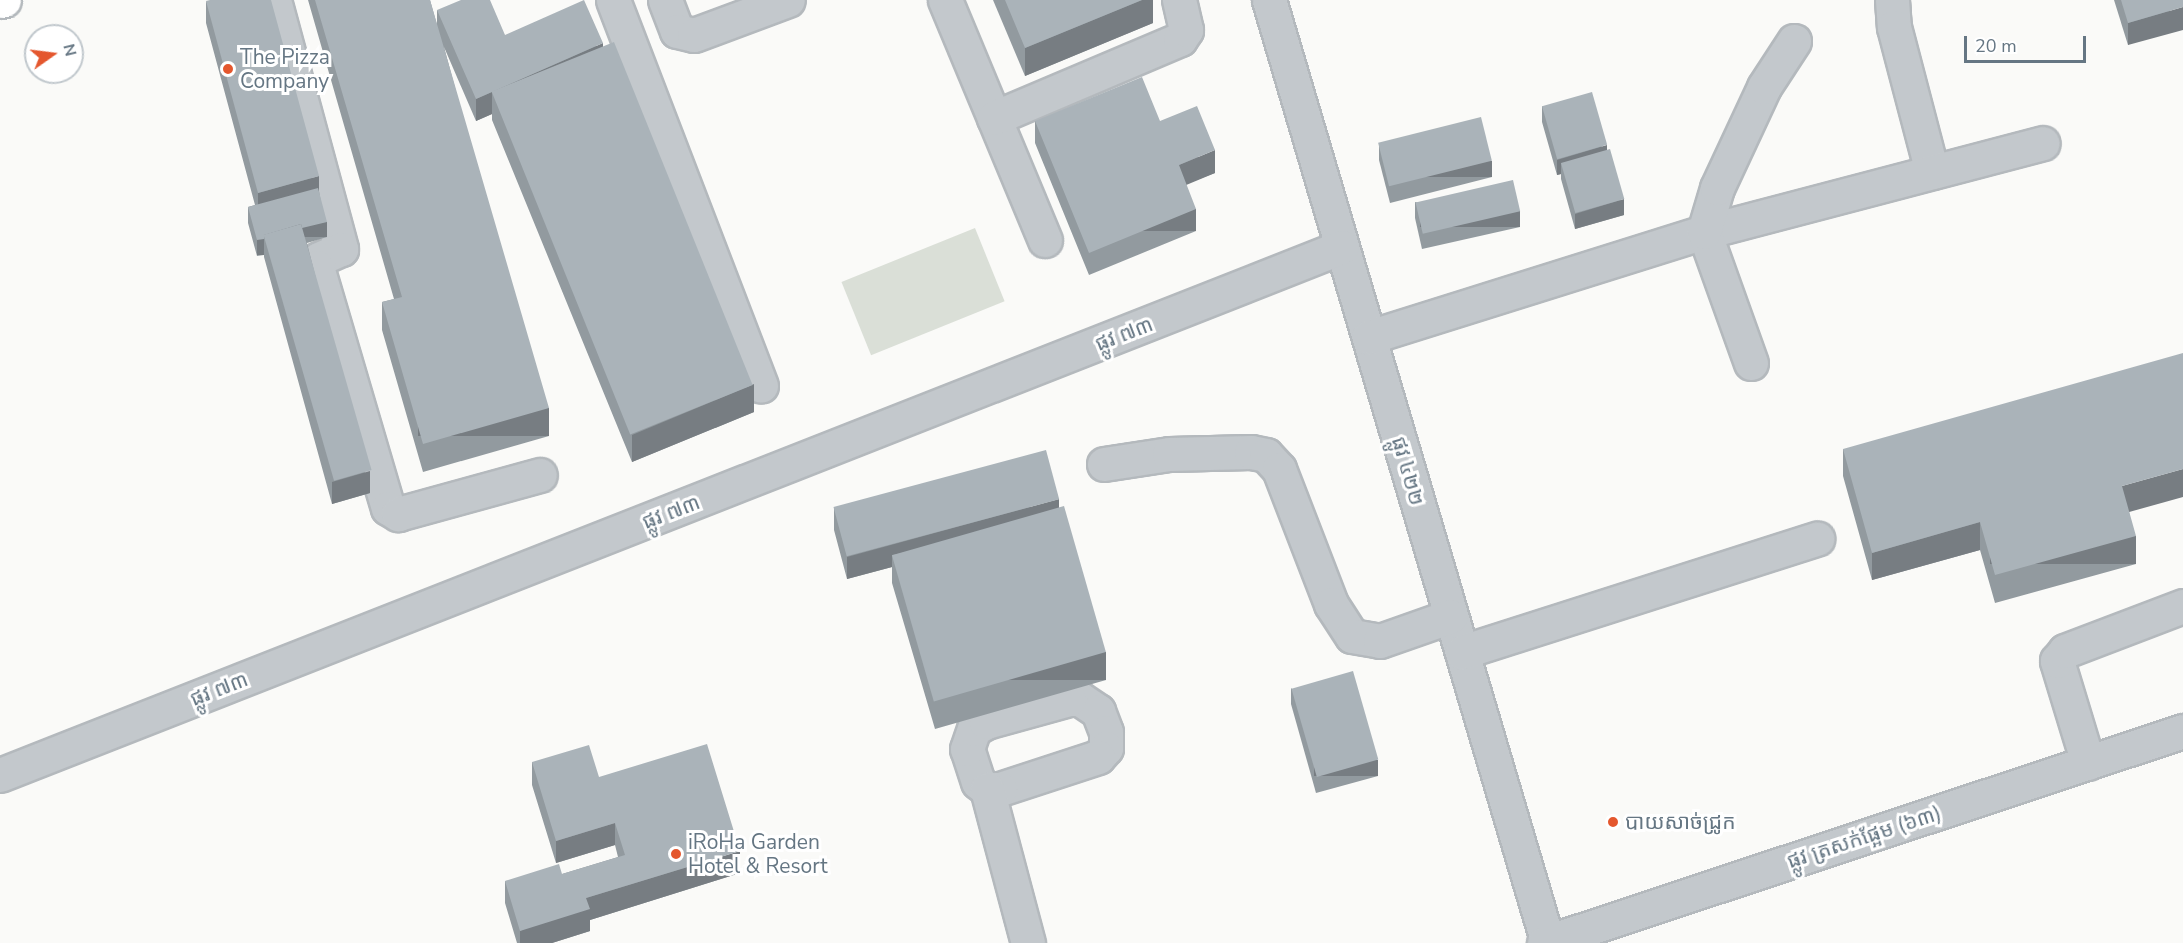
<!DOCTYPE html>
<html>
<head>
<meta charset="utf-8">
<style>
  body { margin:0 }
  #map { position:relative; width:2183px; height:943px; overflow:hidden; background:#fafaf8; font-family:"Nunito Sans","Noto Sans Khmer",sans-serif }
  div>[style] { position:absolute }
  .green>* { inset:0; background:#dadfd7; transform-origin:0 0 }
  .roads { filter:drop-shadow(2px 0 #b4b9bd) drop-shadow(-2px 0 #b4b9bd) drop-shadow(0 2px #b4b9bd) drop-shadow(0 -2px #b4b9bd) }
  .minor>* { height:33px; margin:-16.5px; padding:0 16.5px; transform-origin:16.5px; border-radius:16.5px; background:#c3c8cc }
  .highway>* { height:33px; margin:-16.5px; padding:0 16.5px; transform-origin:16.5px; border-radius:16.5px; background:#fff }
  .wall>* { inset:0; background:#929a9f }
  .shaded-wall>* { inset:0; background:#777d82; transform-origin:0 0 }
  .building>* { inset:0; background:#aab3b9; transform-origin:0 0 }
  .dots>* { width:16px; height:16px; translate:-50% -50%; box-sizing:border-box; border:3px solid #fff; border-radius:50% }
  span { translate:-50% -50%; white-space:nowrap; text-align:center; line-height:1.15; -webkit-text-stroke:6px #fff; paint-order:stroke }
  .poi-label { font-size:21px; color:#657683 }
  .left { translate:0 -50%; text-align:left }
  .street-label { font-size:21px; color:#657683 }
  .north { position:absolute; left:24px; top:24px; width:60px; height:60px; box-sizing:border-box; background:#fff; border:2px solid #c1c8cd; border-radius:50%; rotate:76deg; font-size:16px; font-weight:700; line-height:24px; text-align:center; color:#657683 }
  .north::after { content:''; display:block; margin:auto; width:21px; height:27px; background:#e4572e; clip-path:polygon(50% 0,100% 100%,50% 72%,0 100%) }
  .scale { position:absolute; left:1964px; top:36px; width:122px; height:27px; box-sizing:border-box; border:3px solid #657683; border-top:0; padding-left:8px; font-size:18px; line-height:21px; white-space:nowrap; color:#657683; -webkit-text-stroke:4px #fff; paint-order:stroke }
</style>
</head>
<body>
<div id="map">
  <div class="green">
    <div style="left:975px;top:228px;width:79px;height:144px;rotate:68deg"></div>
  </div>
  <div class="roads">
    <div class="minor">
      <div style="left:274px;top:0;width:258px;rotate:74.9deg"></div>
      <div style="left:341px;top:249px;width:24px;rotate:156deg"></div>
      <div style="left:319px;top:259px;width:8px;rotate:104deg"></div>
      <div style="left:317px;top:267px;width:251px;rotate:73.6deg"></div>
      <div style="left:388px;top:508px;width:12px;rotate:31deg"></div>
      <div style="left:398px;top:514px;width:147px;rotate:-15.4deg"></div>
      <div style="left:613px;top:0;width:413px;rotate:69deg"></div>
      <div style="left:665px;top:0;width:33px;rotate:69deg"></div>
      <div style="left:677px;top:31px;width:17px;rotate:13deg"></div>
      <div style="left:694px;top:35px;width:100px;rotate:-20.4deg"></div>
      <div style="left:945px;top:0;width:260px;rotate:67.4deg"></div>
      <div style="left:1269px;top:0;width:983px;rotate:73.52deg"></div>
      <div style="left:1892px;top:0;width:27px;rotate:86deg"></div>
      <div style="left:1894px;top:27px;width:150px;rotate:75.3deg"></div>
      <div style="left:994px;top:118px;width:202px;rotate:-23deg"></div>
      <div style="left:1180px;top:39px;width:11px;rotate:-56deg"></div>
      <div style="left:1186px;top:30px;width:31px;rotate:-103deg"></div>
      <div style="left:1369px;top:337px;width:351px;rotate:-17.4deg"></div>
      <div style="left:1704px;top:232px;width:350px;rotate:-14.7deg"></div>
      <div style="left:1751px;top:363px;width:139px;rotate:-109.7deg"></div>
      <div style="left:1704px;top:232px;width:46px;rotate:-73.5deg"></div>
      <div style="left:1717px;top:188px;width:111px;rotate:-65deg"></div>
      <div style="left:1764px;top:87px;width:55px;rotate:-56.9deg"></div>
      <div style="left:1104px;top:464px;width:66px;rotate:-8.7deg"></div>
      <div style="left:1169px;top:454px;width:82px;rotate:-1.4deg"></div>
      <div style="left:1251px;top:452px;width:15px;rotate:11deg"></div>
      <div style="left:1266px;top:455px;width:19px;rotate:47deg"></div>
      <div style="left:1279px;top:469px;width:145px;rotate:68.9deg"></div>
      <div style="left:1331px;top:604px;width:38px;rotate:57deg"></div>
      <div style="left:1352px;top:636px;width:28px;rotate:10deg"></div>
      <div style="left:1380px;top:641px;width:75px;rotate:-19.4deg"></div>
      <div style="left:1462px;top:652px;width:373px;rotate:-17.7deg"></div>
      <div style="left:1069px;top:699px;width:11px"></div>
      <div style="left:1080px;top:699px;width:22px;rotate:34deg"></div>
      <div style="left:1098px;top:711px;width:22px;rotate:69deg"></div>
      <div style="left:1106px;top:732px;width:16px;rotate:90deg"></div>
      <div style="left:1106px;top:748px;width:12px;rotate:132deg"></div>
      <div style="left:1098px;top:757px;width:103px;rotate:161.9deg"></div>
      <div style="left:1000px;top:789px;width:13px;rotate:180deg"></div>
      <div style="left:987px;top:789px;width:11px;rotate:-142deg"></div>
      <div style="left:978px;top:782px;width:35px;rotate:-108deg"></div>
      <div style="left:967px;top:749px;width:21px;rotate:-71deg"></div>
      <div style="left:974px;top:729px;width:14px;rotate:-30deg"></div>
      <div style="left:986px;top:722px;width:86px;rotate:-15.5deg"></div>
      <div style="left:2088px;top:763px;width:107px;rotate:-106.9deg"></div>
      <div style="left:2057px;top:661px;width:13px;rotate:-51deg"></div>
      <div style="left:2065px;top:651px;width:126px;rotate:-20.9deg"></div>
      <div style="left:0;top:775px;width:1442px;rotate:-21.48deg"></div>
      <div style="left:987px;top:789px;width:159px;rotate:75.1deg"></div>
      <div style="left:1544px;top:943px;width:673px;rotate:-18.35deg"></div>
    </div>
    <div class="highway">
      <div style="left:0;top:1px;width:4px;rotate:-14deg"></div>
    </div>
  </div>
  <div class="wall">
    <div style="clip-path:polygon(308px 0,430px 0,437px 25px,437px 10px,505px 35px,603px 47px,754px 412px,632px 462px,492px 120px,492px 114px,476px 121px,444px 47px,549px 436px,423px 472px,382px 330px,382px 302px,394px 299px)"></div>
    <div style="clip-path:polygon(993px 0,1153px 0,1153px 23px,1025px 76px)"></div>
    <div style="clip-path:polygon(2114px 0,2183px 0,2128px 45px)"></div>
    <div style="clip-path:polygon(206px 1px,319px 191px,327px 237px,307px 243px,370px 493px,332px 504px,264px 257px,264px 255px,257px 256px,248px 223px,248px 207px,255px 205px,206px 23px)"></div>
    <div style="clip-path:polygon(1542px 106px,1607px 150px,1624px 215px,1575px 229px,1561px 179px,1561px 174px,1557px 175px,1542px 122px)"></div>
    <div style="clip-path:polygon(1035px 121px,1160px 121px,1215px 173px,1186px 184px,1196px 231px,1089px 275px,1035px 143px)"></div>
    <div style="clip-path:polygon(1379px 144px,1492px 177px,1390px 203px,1379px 160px)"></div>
    <div style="clip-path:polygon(1415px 202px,1520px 227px,1422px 249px,1415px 218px)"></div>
    <div style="clip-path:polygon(1843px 449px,2129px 512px,2136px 564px,1995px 603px,1980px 550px,1872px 580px,1843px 476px)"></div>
    <div style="clip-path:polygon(1059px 507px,1106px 680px,935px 729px,892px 583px,892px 567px,847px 579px,834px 530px,834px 508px)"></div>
    <div style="clip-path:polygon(1291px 688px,1378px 776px,1316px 793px,1291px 704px)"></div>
    <div style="clip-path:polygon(532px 762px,599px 777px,740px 873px,590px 920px,590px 931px,552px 943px,517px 943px,505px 903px,505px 881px,562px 874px,618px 857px,615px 845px,556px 863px,532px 785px)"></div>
  </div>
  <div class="shaded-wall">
    <div style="clip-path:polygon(1142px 0,1153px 0,1153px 23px,1025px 76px,1025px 48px)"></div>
    <div style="clip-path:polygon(2183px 7px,2183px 30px,2128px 45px,2128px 23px)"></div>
    <div style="clip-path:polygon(603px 43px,603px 66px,492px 92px,492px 114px,476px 121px,476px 99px)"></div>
    <div style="clip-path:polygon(1607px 145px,1607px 161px,1561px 163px,1561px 174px,1557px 175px,1557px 160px)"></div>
    <div style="clip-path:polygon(1215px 150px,1215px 173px,1179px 188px,1179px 165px)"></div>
    <div style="left:1492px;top:161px;width:16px;height:105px;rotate:90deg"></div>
    <div style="clip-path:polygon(319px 176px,319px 199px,258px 215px,258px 193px)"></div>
    <div style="clip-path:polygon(1624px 199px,1624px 215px,1575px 229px,1575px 214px)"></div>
    <div style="left:1196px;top:209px;width:22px;height:116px;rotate:90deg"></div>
    <div style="left:1520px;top:211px;width:16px;height:100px;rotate:90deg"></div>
    <div style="left:327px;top:222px;width:15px;height:64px;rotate:90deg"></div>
    <div style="left:264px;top:239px;width:16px;height:7px;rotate:90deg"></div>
    <div style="clip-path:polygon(754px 384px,754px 412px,632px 462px,632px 435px)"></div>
    <div style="left:549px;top:408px;width:28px;height:131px;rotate:90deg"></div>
    <div style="clip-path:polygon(2183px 469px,2183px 497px,2122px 514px,2122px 486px)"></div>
    <div style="clip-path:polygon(370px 471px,370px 493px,332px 504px,332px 482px)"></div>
    <div style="clip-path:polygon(1059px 499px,1059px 521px,892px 555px,892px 567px,847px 579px,847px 557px)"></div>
    <div style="clip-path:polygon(1980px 522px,1980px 550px,1872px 580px,1872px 553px)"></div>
    <div style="left:2136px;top:536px;width:28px;height:146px;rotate:90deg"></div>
    <div style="left:1106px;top:652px;width:28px;height:178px;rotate:90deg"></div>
    <div style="left:1378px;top:760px;width:16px;height:64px;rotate:90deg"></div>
    <div style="clip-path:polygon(615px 823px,615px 845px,556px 863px,556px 841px)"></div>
    <div style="clip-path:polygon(740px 851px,740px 873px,590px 920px,590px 931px,552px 943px,520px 943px,520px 931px,586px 898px)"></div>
  </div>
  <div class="building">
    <div style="clip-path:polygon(210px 0,271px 0,319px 176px,258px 193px,206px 1px)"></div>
    <div style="clip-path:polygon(315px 0,430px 0,549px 408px,423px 444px,382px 302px,402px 297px)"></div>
    <div style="clip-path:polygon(461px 0,490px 0,505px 35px,584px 0,603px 43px,476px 99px,437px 10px)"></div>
    <div style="clip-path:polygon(1005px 0,1142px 0,1025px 48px)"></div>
    <div style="clip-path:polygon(2121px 0,2183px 0,2183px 7px,2128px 23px)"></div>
    <div style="left:614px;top:42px;width:370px;height:132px;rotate:68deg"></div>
    <div style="clip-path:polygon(1142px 77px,1160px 121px,1197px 106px,1215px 150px,1179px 165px,1196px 209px,1089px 253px,1035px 121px)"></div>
    <div style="left:1592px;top:92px;width:55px;height:52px;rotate:74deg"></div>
    <div style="left:1481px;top:117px;width:45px;height:106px;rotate:76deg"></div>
    <div style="left:1610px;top:149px;width:52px;height:51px;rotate:74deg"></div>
    <div style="left:1513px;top:180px;width:32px;height:100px;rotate:77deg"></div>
    <div style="clip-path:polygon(318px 188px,327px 222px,302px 228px,301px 224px,264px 235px,264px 239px,257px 240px,248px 207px)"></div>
    <div style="left:301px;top:224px;width:256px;height:39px;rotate:74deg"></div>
    <div style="clip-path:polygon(2183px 353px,2183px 469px,2122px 486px,2136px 536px,1995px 575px,1980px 522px,1872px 553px,1843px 449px)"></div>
    <div style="left:1046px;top:450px;width:51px;height:220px;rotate:75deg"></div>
    <div style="left:1064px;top:506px;width:152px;height:179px;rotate:74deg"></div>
    <div style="left:1353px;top:671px;width:92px;height:64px;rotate:74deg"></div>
    <div style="clip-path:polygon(707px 744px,740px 851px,586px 898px,590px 909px,520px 931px,505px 881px,559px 864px,562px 874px,625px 855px,615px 823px,556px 841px,532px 762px,589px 745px,599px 777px)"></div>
  </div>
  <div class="dots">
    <div style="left:228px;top:69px;background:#e4572e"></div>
    <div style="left:1613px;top:822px;background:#e4572e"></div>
    <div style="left:676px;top:854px;background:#e4572e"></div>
  </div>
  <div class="poi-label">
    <span class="left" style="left:240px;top:69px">The Pizza<br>Company</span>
    <span class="left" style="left:1625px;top:822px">បាយសាច់ជ្រូក</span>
    <span class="left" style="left:688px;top:854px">iRoHa Garden<br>Hotel &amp; Resort</span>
  </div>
  <div class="street-label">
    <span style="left:1124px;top:334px;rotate:-21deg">ផ្លូវ ៧៣</span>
    <span style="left:1408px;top:471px;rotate:74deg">ផ្លូវ ៤២២</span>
    <span style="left:671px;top:512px;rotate:-21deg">ផ្លូវ ៧៣</span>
    <span style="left:219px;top:689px;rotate:-21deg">ផ្លូវ ៧៣</span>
    <span style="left:1864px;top:837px;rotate:-18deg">ផ្លូវ ត្រសក់ផ្អែម (៦៣)</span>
  </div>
  <div class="north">N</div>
  <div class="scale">20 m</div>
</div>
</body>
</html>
